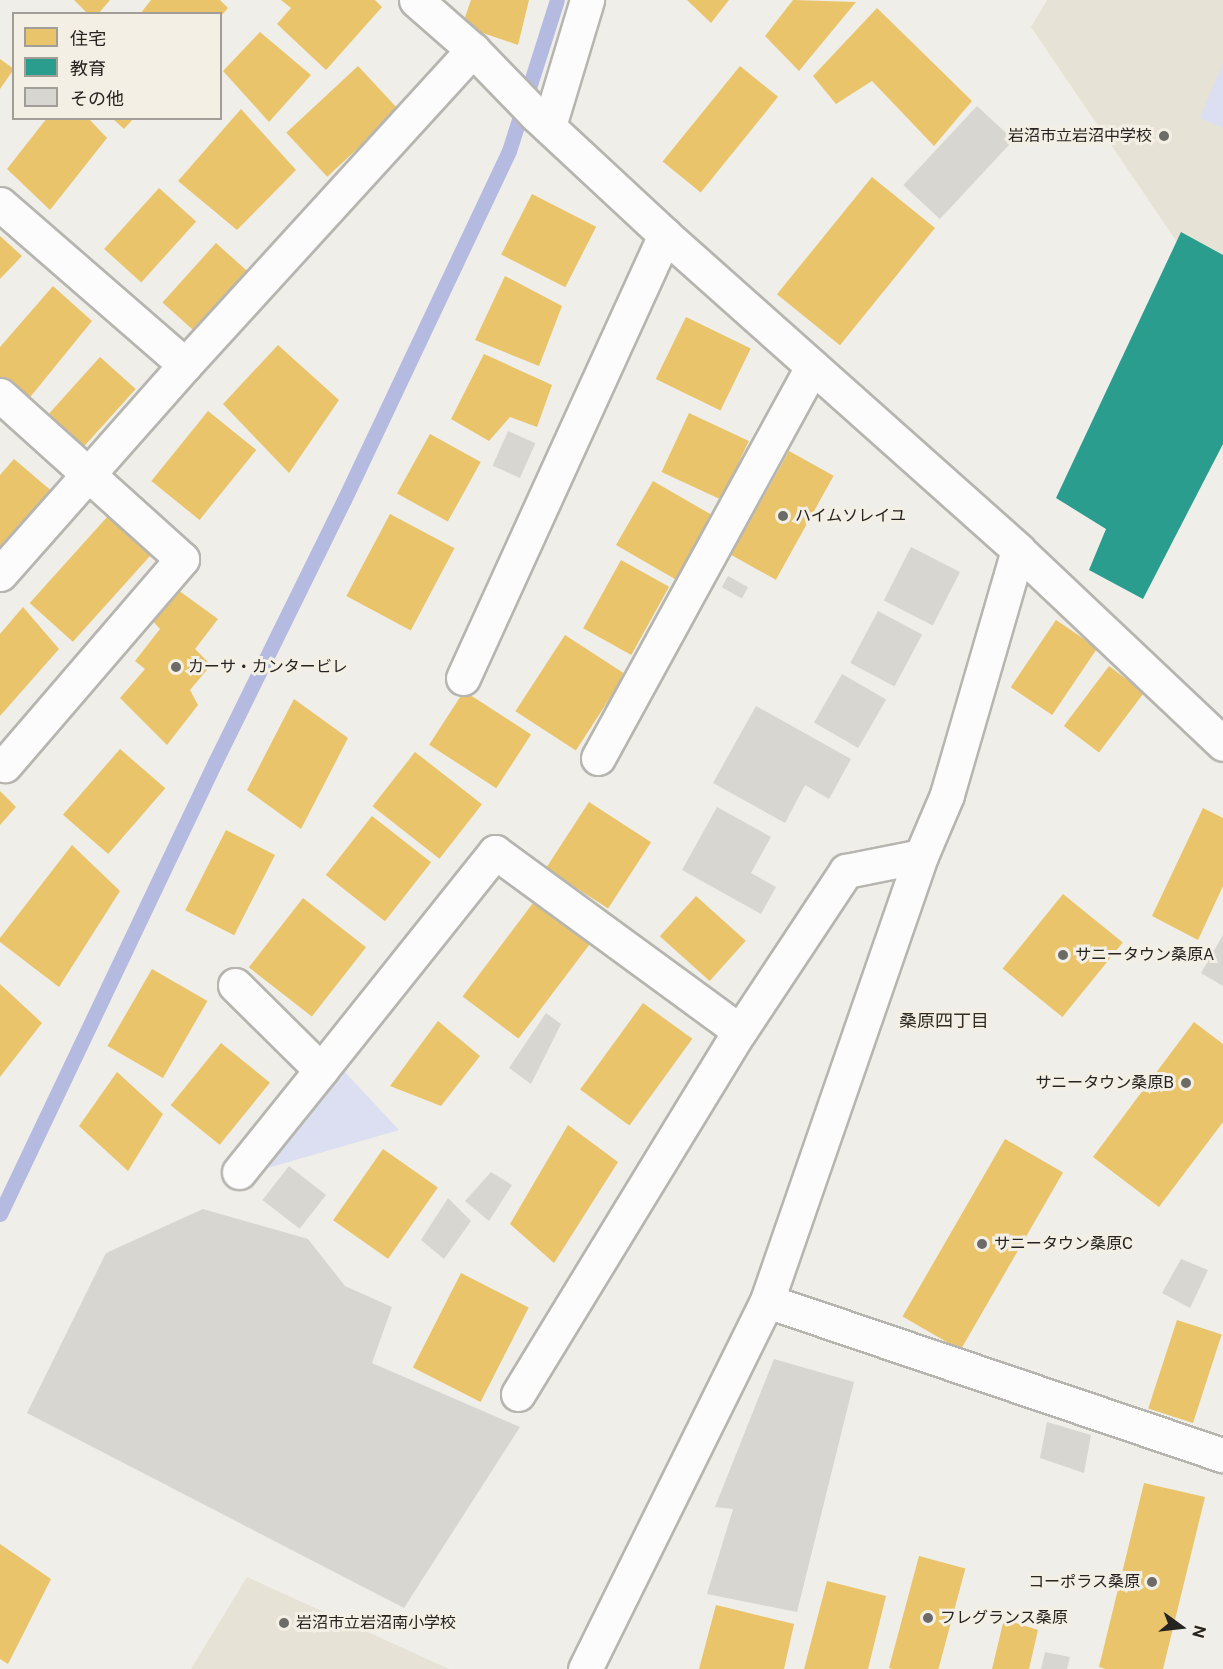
<!DOCTYPE html>
<html>
<head>
<meta charset="utf-8">
<style>
  body { margin:0 }
  #map { position:relative; width:1223px; height:1669px; overflow:hidden; background:#f0eee8; font-family:"Public Sans","Noto Sans JP",sans-serif }
  div>[style] { position:absolute }
  .built>* { inset:0; background:#e6e2d5 }
  .green>* { inset:0; background:#dcdff2 }
  .homes>* { inset:0; background:#e9c46a; transform-origin:0 0 }
  .schools>* { inset:0; background:#2a9d8f }
  .stream>* { height:15px; margin:-7.5px; padding:0 7.5px; transform-origin:7.5px; border-radius:7.5px; background:#b4bae0 }
  .building>* { inset:0; background:#d7d6d1; transform-origin:0 0 }
  .roads { filter:drop-shadow(2px 0 #b6b5b0) drop-shadow(-2px 0 #b6b5b0) drop-shadow(0 2px #b6b5b0) drop-shadow(0 -2px #b6b5b0) }
  .street>* { height:33px; margin:-16.5px; padding:0 16.5px; transform-origin:16.5px; border-radius:16.5px; background:#fdfcfc }
  .dots>* { width:16px; height:16px; translate:-50% -50%; box-sizing:border-box; border:3px solid #f3efe5; border-radius:50% }
  span { translate:-50% -50%; white-space:nowrap; text-align:center; line-height:1.15; -webkit-text-stroke:6px #f3efe5; paint-order:stroke }
  .poi-label { font-size:16px; color:#262421 }
  .right { translate:-100% -50%; text-align:right }
  .left { translate:0 -50%; text-align:left }
  .neighbourhood-label { font-size:18px; color:#312d25 }
  .legend { position:absolute; left:12px; top:12px; width:210px; height:108px; box-sizing:border-box; background:#f3efe5; border:2px solid #a19e97; margin:0; padding:8px 10px; list-style:none; font-size:18px; color:#262421 }
  .legend li { display:flex; align-items:center; gap:12px; height:30px }
  .legend b { width:30px; border:2px solid #a19e97 }
  .north { position:absolute; left:1151px; top:1597px; width:60px; height:60px; -webkit-text-stroke:4px #f3efe5; paint-order:stroke; rotate:105deg; font-size:16px; font-weight:700; line-height:24px; text-align:center; color:#262421 }
  .north::after { content:''; display:block; margin:auto; width:21px; height:27px; background:#262421; clip-path:polygon(50% 0,100% 100%,50% 72%,0 100%) }
</style>
</head>
<body>
<div id="map">
  <div class="built">
    <div style="clip-path:polygon(1047px 0,1223px 0,1223px 261px,1179px 245px,1031px 27px)"></div>
    <div style="clip-path:polygon(247px 1577px,449px 1669px,191px 1669px)"></div>
  </div>
  <div class="green">
    <div style="clip-path:polygon(1223px 63px,1223px 128px,1200px 118px)"></div>
    <div style="clip-path:polygon(344px 1071px,399px 1130px,268px 1168px,302px 1116px)"></div>
  </div>
  <div class="homes">
    <div style="clip-path:polygon(74px 0,110px 0,98px 14px,88px 14px)"></div>
    <div style="clip-path:polygon(151px 0,220px 0,228px 8px,220px 17px,220px 14px,140px 14px)"></div>
    <div style="clip-path:polygon(281px 0,375px 0,382px 7px,326px 70px,277px 24px,291px 8px)"></div>
    <div style="clip-path:polygon(471px 0,529px 0,518px 45px,462px 26px)"></div>
    <div style="clip-path:polygon(687px 0,729px 0,711px 23px)"></div>
    <div style="clip-path:polygon(793px 0,856px 2px,799px 71px,765px 36px)"></div>
    <div style="clip-path:polygon(877px 8px,972px 101px,934px 146px,872px 81px,836px 104px,813px 76px)"></div>
    <div style="clip-path:polygon(260px 32px,311px 75px,269px 122px,223px 71px)"></div>
    <div style="clip-path:polygon(0 59px,14px 69px,0 89px)"></div>
    <div style="left:358px;top:66px;width:60px;height:98px;rotate:47deg"></div>
    <div style="left:740px;top:66px;width:49px;height:123px;rotate:39deg"></div>
    <div style="clip-path:polygon(241px 109px,296px 170px,237px 230px,178px 181px)"></div>
    <div style="clip-path:polygon(47px 118px,88px 118px,107px 138px,50px 210px,7px 169px)"></div>
    <div style="clip-path:polygon(112px 118px,134px 118px,124px 129px)"></div>
    <div style="left:872px;top:177px;width:81px;height:151px;rotate:39deg"></div>
    <div style="left:159px;top:188px;width:50px;height:82px;rotate:42deg"></div>
    <div style="left:532px;top:194px;width:72px;height:68px;rotate:27deg"></div>
    <div style="clip-path:polygon(0 236px,22px 256px,0 279px)"></div>
    <div style="left:216px;top:243px;width:45px;height:80px;rotate:42deg"></div>
    <div style="clip-path:polygon(505px 276px,562px 306px,539px 366px,475px 340px)"></div>
    <div style="clip-path:polygon(53px 286px,92px 321px,27px 401px,0 380px,0 347px)"></div>
    <div style="left:686px;top:317px;width:72px;height:69px;rotate:26deg"></div>
    <div style="clip-path:polygon(278px 345px,339px 400px,289px 473px,223px 404px)"></div>
    <div style="clip-path:polygon(484px 354px,552px 385px,537px 427px,510px 417px,489px 441px,451px 419px)"></div>
    <div style="left:100px;top:357px;width:48px;height:78px;rotate:42deg"></div>
    <div style="left:208px;top:411px;width:62px;height:90px;rotate:39deg"></div>
    <div style="left:689px;top:413px;width:66px;height:65px;rotate:25deg"></div>
    <div style="left:430px;top:434px;width:58px;height:68px;rotate:29deg"></div>
    <div style="left:789px;top:451px;width:51px;height:119px;rotate:29deg"></div>
    <div style="clip-path:polygon(14px 459px,55px 494px,0 555px,0 475px)"></div>
    <div style="left:653px;top:481px;width:70px;height:74px;rotate:30deg"></div>
    <div style="left:390px;top:514px;width:73px;height:93px;rotate:28deg"></div>
    <div style="left:108px;top:516px;width:58px;height:117px;rotate:42deg"></div>
    <div style="left:621px;top:560px;width:55px;height:78px;rotate:29deg"></div>
    <div style="clip-path:polygon(178px 590px,218px 619px,195px 649px,211px 665px,190px 690px,198px 705px,167px 745px,120px 698px,145px 669px,135px 661px,160px 629px,150px 618px)"></div>
    <div style="clip-path:polygon(23px 607px,59px 649px,0 716px,0 634px)"></div>
    <div style="left:1056px;top:620px;width:50px;height:81px;rotate:34deg"></div>
    <div style="left:565px;top:635px;width:72px;height:91px;rotate:33deg"></div>
    <div style="left:1109px;top:666px;width:44px;height:75px;rotate:37deg"></div>
    <div style="left:464px;top:691px;width:80px;height:64px;rotate:33deg"></div>
    <div style="clip-path:polygon(294px 699px,348px 738px,301px 829px,247px 790px)"></div>
    <div style="left:120px;top:749px;width:60px;height:87px;rotate:41deg"></div>
    <div style="left:415px;top:752px;width:85px;height:69px;rotate:38deg"></div>
    <div style="clip-path:polygon(0 791px,16px 807px,0 825px)"></div>
    <div style="left:589px;top:802px;width:74px;height:79px;rotate:33deg"></div>
    <div style="clip-path:polygon(1203px 808px,1223px 818px,1223px 886px,1198px 940px,1152px 916px)"></div>
    <div style="left:372px;top:816px;width:75px;height:75px;rotate:38deg"></div>
    <div style="left:226px;top:830px;width:55px;height:90px;rotate:27deg"></div>
    <div style="clip-path:polygon(72px 845px,120px 891px,59px 987px,0 942px,0 938px)"></div>
    <div style="left:1063px;top:894px;width:77px;height:96px;rotate:39deg"></div>
    <div style="left:696px;top:896px;width:67px;height:54px;rotate:42deg"></div>
    <div style="left:303px;top:898px;width:80px;height:88px;rotate:38deg"></div>
    <div style="left:536px;top:899px;width:70px;height:122px;rotate:37deg"></div>
    <div style="left:152px;top:969px;width:64px;height:89px;rotate:30deg"></div>
    <div style="clip-path:polygon(0 984px,42px 1023px,0 1077px)"></div>
    <div style="left:643px;top:1003px;width:61px;height:107px;rotate:36deg"></div>
    <div style="clip-path:polygon(438px 1021px,480px 1056px,441px 1106px,390px 1086px)"></div>
    <div style="clip-path:polygon(1194px 1022px,1223px 1044px,1223px 1122px,1159px 1207px,1093px 1157px)"></div>
    <div style="left:221px;top:1043px;width:63px;height:80px;rotate:39deg"></div>
    <div style="clip-path:polygon(117px 1072px,163px 1114px,128px 1171px,79px 1126px)"></div>
    <div style="clip-path:polygon(568px 1125px,618px 1162px,554px 1263px,510px 1224px)"></div>
    <div style="left:1005px;top:1139px;width:67px;height:205px;rotate:30deg"></div>
    <div style="left:383px;top:1149px;width:67px;height:87px;rotate:35deg"></div>
    <div style="left:461px;top:1273px;width:76px;height:106px;rotate:27deg"></div>
    <div style="left:1177px;top:1320px;width:47px;height:93px;rotate:18deg"></div>
    <div style="clip-path:polygon(1144px 1483px,1205px 1497px,1163px 1669px,1106px 1669px,1099px 1667px)"></div>
    <div style="clip-path:polygon(0 1544px,51px 1579px,8px 1664px,0 1659px)"></div>
    <div style="left:919px;top:1556px;width:48px;height:116px;rotate:15deg"></div>
    <div style="clip-path:polygon(827px 1581px,886px 1596px,868px 1669px,804px 1669px)"></div>
    <div style="clip-path:polygon(716px 1605px,794px 1624px,784px 1669px,699px 1669px)"></div>
    <div style="clip-path:polygon(1004px 1619px,1038px 1630px,1029px 1669px,992px 1669px)"></div>
  </div>
  <div class="schools">
    <div style="clip-path:polygon(1181px 232px,1223px 255px,1223px 444px,1143px 599px,1089px 570px,1106px 529px,1056px 498px)"></div>
  </div>
  <div class="stream">
    <div style="left:0;top:1214px;width:501px;rotate:-64.56deg"></div>
    <div style="left:215px;top:762px;width:292px;rotate:-63.8deg"></div>
    <div style="left:344px;top:500px;width:386px;rotate:-64.7deg"></div>
    <div style="left:509px;top:151px;width:158px;rotate:-72.4deg"></div>
  </div>
  <div class="building">
    <div style="left:977px;top:106px;width:50px;height:108px;rotate:43deg"></div>
    <div style="left:508px;top:431px;width:30px;height:38px;rotate:24deg"></div>
    <div style="left:911px;top:547px;width:55px;height:60px;rotate:27deg"></div>
    <div style="left:728px;top:576px;width:23px;height:13px;rotate:29deg"></div>
    <div style="left:878px;top:611px;width:50px;height:59px;rotate:28deg"></div>
    <div style="left:842px;top:674px;width:51px;height:56px;rotate:30deg"></div>
    <div style="clip-path:polygon(756px 706px,851px 759px,829px 799px,805px 785px,785px 823px,713px 783px)"></div>
    <div style="clip-path:polygon(717px 807px,771px 837px,751px 873px,776px 887px,761px 914px,682px 870px)"></div>
    <div style="clip-path:polygon(1223px 935px,1223px 986px,1201px 973px)"></div>
    <div style="clip-path:polygon(546px 1013px,561px 1024px,531px 1084px,509px 1068px)"></div>
    <div style="left:289px;top:1166px;width:47px;height:43px;rotate:38deg"></div>
    <div style="clip-path:polygon(491px 1172px,512px 1185px,489px 1221px,465px 1201px)"></div>
    <div style="clip-path:polygon(448px 1198px,471px 1221px,444px 1259px,421px 1240px)"></div>
    <div style="clip-path:polygon(203px 1209px,308px 1239px,345px 1286px,392px 1307px,372px 1363px,520px 1427px,404px 1608px,27px 1413px,106px 1253px)"></div>
    <div style="clip-path:polygon(1181px 1259px,1208px 1270px,1190px 1308px,1162px 1293px)"></div>
    <div style="clip-path:polygon(774px 1359px,854px 1382px,797px 1612px,707px 1594px,733px 1509px,715px 1507px)"></div>
    <div style="clip-path:polygon(1047px 1422px,1091px 1435px,1084px 1473px,1040px 1458px)"></div>
    <div style="clip-path:polygon(1045px 1652px,1070px 1657px,1067px 1669px,1041px 1669px)"></div>
  </div>
  <div class="roads">
    <div class="street">
      <div style="left:416px;top:0;width:76px;rotate:41.3deg"></div>
      <div style="left:473px;top:50px;width:91px;rotate:45.9deg"></div>
      <div style="left:536px;top:115px;width:176px;rotate:42.9deg"></div>
      <div style="left:665px;top:235px;width:473px;rotate:41.7deg"></div>
      <div style="left:1018px;top:550px;width:255px;rotate:106.2deg"></div>
      <div style="left:947px;top:795px;width:66px;rotate:113.1deg"></div>
      <div style="left:921px;top:856px;width:471px;rotate:109.1deg"></div>
      <div style="left:767px;top:1301px;width:481px;rotate:18.7deg"></div>
      <div style="left:549px;top:126px;width:132px;rotate:-73.2deg"></div>
      <div style="left:0;top:204px;width:245px;rotate:41deg"></div>
      <div style="left:0;top:395px;width:245px;rotate:42deg"></div>
      <div style="left:182px;top:559px;width:272px;rotate:130.7deg"></div>
      <div style="left:1018px;top:550px;width:282px;rotate:43.4deg"></div>
      <div style="left:0;top:574px;width:279px;rotate:-48.5deg"></div>
      <div style="left:185px;top:365px;width:427px;rotate:-47.6deg"></div>
      <div style="left:463px;top:678px;width:487px;rotate:-65.5deg"></div>
      <div style="left:598px;top:758px;width:446px;rotate:-61.3deg"></div>
      <div style="left:235px;top:985px;width:121px;rotate:44.7deg"></div>
      <div style="left:321px;top:1070px;width:279px;rotate:-51.4deg"></div>
      <div style="left:495px;top:852px;width:303px;rotate:36.2deg"></div>
      <div style="left:239px;top:1172px;width:131px;rotate:-51.2deg"></div>
      <div style="left:518px;top:1394px;width:426px;rotate:-58.6deg"></div>
      <div style="left:740px;top:1031px;width:192px;rotate:-56.5deg"></div>
      <div style="left:846px;top:871px;width:76px;rotate:-11.3deg"></div>
      <div style="left:585px;top:1669px;width:411px;rotate:-63.7deg"></div>
    </div>
  </div>
  <div class="dots">
    <div style="left:1164px;top:136px;background:#6d6b67"></div>
    <div style="left:783px;top:516px;background:#6d6b67"></div>
    <div style="left:176px;top:667px;background:#6d6b67"></div>
    <div style="left:1063px;top:955px;background:#6d6b67"></div>
    <div style="left:1186px;top:1083px;background:#6d6b67"></div>
    <div style="left:982px;top:1244px;background:#6d6b67"></div>
    <div style="left:1152px;top:1582px;background:#6d6b67"></div>
    <div style="left:928px;top:1618px;background:#6d6b67"></div>
    <div style="left:284px;top:1623px;background:#6d6b67"></div>
  </div>
  <div class="poi-label">
    <span class="right" style="left:1152px;top:136px">岩沼市立岩沼中学校</span>
    <span class="left" style="left:795px;top:516px">ハイムソレイユ</span>
    <span class="left" style="left:188px;top:667px">カーサ・カンタービレ</span>
    <span class="left" style="left:1075px;top:955px">サニータウン桑原A</span>
    <span class="right" style="left:1174px;top:1083px">サニータウン桑原B</span>
    <span class="left" style="left:994px;top:1244px">サニータウン桑原C</span>
    <span class="right" style="left:1140px;top:1582px">コーポラス桑原</span>
    <span class="left" style="left:940px;top:1618px">フレグランス桑原</span>
    <span class="left" style="left:296px;top:1623px">岩沼市立岩沼南小学校</span>
  </div>
  <div class="neighbourhood-label">
    <span style="left:944px;top:1021px">桑原四丁目</span>
  </div>
  <ul class="legend">
  <li><b style="height:16px;background:#e9c46a"></b>住宅</li>
  <li><b style="height:16px;background:#2a9d8f"></b>教育</li>
  <li><b style="height:16px;background:#d7d6d1"></b>その他</li>
  </ul>
  <div class="north">N</div>
</div>
</body>
</html>
